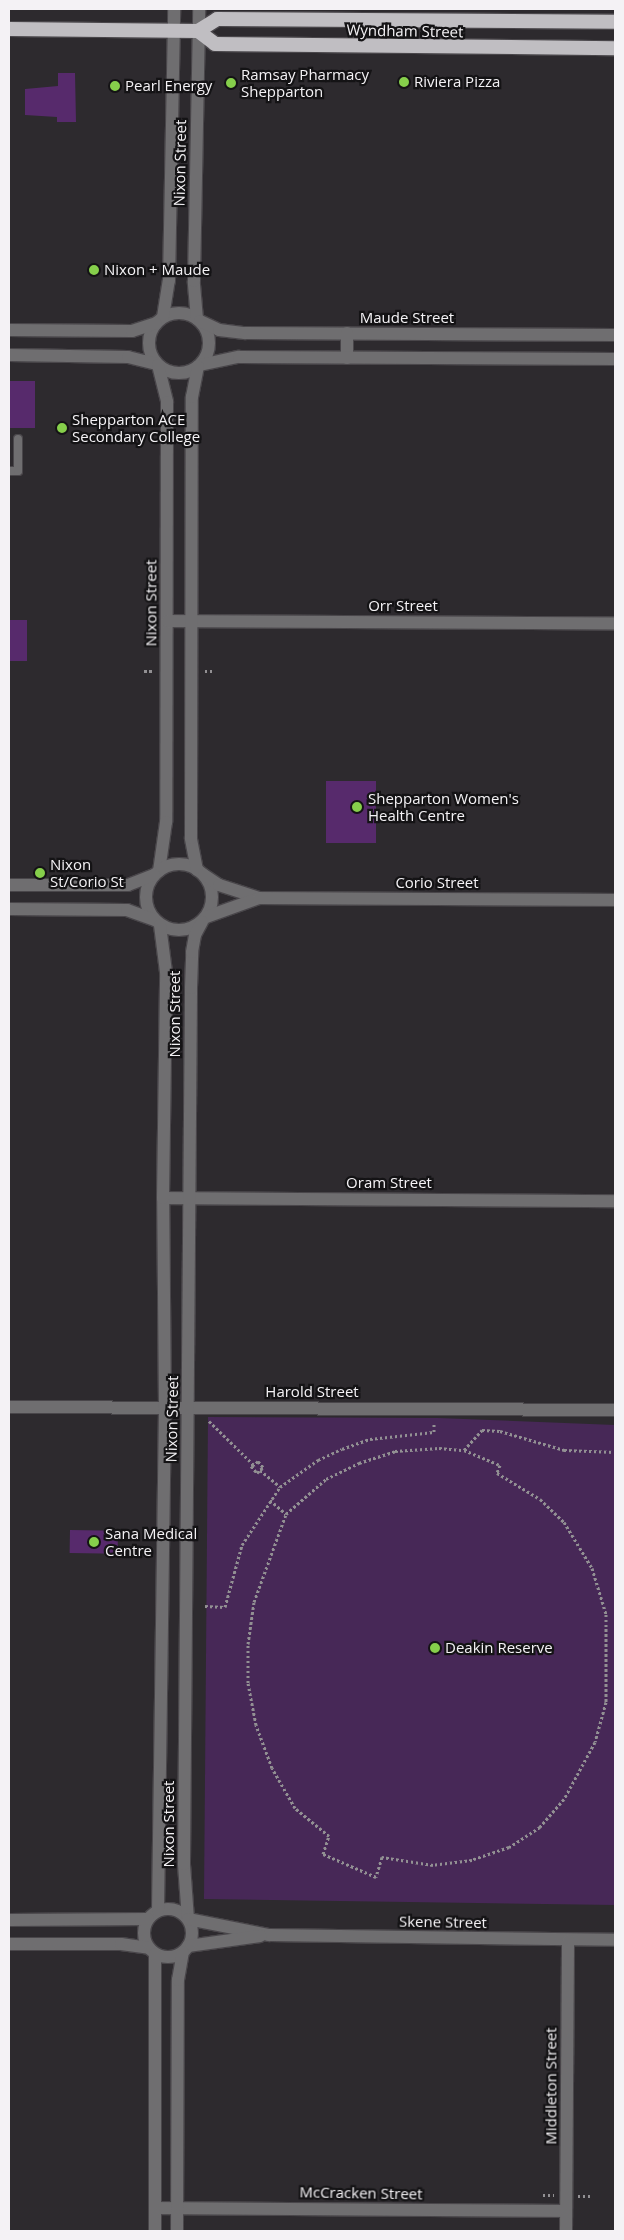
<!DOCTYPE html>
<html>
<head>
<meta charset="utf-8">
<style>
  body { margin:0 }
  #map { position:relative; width:624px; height:2240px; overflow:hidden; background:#2d2a2e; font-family:"Open Sans",sans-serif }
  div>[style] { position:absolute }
  .green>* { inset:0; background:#472857 }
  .building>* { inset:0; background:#572a6c; transform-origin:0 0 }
  .path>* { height:3px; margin-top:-1.5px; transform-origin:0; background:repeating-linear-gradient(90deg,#929093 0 2.5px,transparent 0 5px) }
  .roads { filter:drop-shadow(1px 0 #49464a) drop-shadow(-1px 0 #49464a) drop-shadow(0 1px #49464a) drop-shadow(0 -1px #49464a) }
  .service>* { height:8px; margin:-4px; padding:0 4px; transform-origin:4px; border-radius:4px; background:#6f6e70 }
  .minor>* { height:12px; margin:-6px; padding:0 6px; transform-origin:6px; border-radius:6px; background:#6f6e70 }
  .minor>.ring { margin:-6px; padding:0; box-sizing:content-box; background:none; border:12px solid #6f6e70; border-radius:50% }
  .trunk>* { height:14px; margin:-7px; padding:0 7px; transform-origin:7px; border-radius:7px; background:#c0bec2 }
  .dots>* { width:14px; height:14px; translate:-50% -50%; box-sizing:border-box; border:2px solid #141315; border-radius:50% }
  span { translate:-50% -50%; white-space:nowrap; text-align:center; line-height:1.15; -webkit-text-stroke:4.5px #141315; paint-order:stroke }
  .street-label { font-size:15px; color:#f4f2f5 }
  .poi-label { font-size:15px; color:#f4f2f5 }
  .left { translate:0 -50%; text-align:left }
  .frame { position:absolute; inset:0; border:10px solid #f4f2f5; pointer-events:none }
</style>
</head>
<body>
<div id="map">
  <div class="green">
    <div style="clip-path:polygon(208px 1417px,438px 1418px,615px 1425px,615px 1905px,204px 1899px)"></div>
  </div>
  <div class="building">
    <div style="clip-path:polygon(58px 73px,75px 73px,76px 122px,57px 122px,57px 117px,25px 115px,25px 89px,58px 86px)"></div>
    <div style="left:9px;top:381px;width:26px;height:47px"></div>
    <div style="left:9px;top:620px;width:18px;height:41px"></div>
    <div style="left:326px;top:781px;width:50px;height:62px"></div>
    <div style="left:70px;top:1530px;width:48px;height:23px;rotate:1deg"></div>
  </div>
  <div class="path">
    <div style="left:144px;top:671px;width:10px"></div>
    <div style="left:205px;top:671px;width:7px"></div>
    <div style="left:209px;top:1421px;width:63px;rotate:44.4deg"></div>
    <div style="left:254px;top:1465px;width:3px;rotate:162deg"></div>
    <div style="left:251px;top:1466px;width:9px;rotate:49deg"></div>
    <div style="left:257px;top:1473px;width:8px;rotate:-45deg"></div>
    <div style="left:263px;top:1467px;width:8px;rotate:-130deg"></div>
    <div style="left:258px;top:1461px;width:6px;rotate:135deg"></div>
    <div style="left:464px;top:1450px;width:27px;rotate:-48deg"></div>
    <div style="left:482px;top:1430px;width:18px;rotate:3deg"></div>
    <div style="left:500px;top:1431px;width:67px;rotate:16.5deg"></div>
    <div style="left:564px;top:1450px;width:51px;rotate:2.2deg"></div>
    <div style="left:260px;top:1470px;width:26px;rotate:40deg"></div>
    <div style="left:270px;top:1500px;width:21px;rotate:41deg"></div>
    <div style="left:286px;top:1514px;width:53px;rotate:-41.2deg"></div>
    <div style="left:326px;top:1479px;width:37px;rotate:-26deg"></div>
    <div style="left:359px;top:1463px;width:38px;rotate:-18deg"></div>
    <div style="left:395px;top:1451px;width:44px;rotate:-3.9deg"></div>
    <div style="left:439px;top:1448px;width:25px;rotate:5deg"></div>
    <div style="left:464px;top:1450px;width:39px;rotate:23deg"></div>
    <div style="left:500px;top:1465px;width:9px;rotate:111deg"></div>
    <div style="left:497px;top:1473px;width:50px;rotate:31.2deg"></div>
    <div style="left:540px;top:1499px;width:33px;rotate:44deg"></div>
    <div style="left:564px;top:1522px;width:54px;rotate:58.7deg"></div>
    <div style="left:592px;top:1568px;width:48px;rotate:73.1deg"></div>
    <div style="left:606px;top:1614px;width:88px;rotate:90deg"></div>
    <div style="left:606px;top:1702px;width:41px;rotate:105.4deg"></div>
    <div style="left:595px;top:1742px;width:65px;rotate:118.5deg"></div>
    <div style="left:564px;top:1799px;width:37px;rotate:131deg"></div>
    <div style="left:540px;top:1827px;width:37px;rotate:147deg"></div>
    <div style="left:509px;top:1847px;width:39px;rotate:161deg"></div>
    <div style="left:472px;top:1860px;width:39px;rotate:173deg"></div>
    <div style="left:433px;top:1865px;width:52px;rotate:-171.1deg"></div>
    <div style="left:382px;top:1857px;width:21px;rotate:107deg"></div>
    <div style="left:376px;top:1877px;width:58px;rotate:-156.5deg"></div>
    <div style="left:323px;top:1854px;width:19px;rotate:-72deg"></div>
    <div style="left:329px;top:1836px;width:44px;rotate:-140.5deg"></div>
    <div style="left:295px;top:1808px;width:46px;rotate:-119.9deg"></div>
    <div style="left:272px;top:1768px;width:46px;rotate:-110.4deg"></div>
    <div style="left:256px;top:1725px;width:43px;rotate:-100.8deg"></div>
    <div style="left:248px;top:1683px;width:39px;rotate:-90deg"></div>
    <div style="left:248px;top:1644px;width:42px;rotate:-81.9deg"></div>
    <div style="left:254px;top:1602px;width:94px;rotate:-70deg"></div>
    <div style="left:205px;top:1606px;width:20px;rotate:3deg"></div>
    <div style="left:225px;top:1607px;width:64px;rotate:-74.7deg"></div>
    <div style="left:242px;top:1545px;width:69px;rotate:-56.8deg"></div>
    <div style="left:280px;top:1487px;width:47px;rotate:-35.4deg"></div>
    <div style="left:318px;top:1460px;width:26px;rotate:-25deg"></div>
    <div style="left:342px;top:1449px;width:30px;rotate:-20deg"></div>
    <div style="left:370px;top:1439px;width:64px;rotate:-6.2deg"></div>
    <div style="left:434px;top:1432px;width:10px;rotate:-90deg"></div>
    <div style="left:543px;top:2195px;width:11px"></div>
    <div style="left:578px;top:2196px;width:12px"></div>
  </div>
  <div class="roads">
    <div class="service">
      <div style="left:9px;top:471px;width:9px"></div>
      <div style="left:18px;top:471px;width:32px;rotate:-90deg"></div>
    </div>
    <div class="minor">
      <div class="ring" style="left:149px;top:313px;width:48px;height:48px"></div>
      <div style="left:163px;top:317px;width:36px;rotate:-81deg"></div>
      <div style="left:169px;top:281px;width:272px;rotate:-88.9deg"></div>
      <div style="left:197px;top:319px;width:38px;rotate:-95deg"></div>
      <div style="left:194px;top:281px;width:272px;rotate:-88.9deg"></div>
      <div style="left:200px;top:321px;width:21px;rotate:25deg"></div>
      <div style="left:219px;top:330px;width:26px;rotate:7deg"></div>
      <div style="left:245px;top:333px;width:370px;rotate:0.3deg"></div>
      <div style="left:9px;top:330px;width:123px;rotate:0.5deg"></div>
      <div style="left:132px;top:331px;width:25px;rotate:-18deg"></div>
      <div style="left:9px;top:355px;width:119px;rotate:1deg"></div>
      <div style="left:128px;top:357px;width:29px;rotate:14deg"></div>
      <div style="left:347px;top:358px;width:25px;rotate:-90deg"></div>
      <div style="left:158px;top:365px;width:38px;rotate:76deg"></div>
      <div style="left:167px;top:402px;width:420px;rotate:90.1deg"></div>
      <div style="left:166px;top:822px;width:49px;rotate:98.1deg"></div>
      <div style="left:200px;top:365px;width:40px;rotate:-12deg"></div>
      <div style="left:239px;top:357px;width:376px;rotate:0.3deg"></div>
      <div style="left:167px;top:621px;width:448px;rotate:0.3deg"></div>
      <div class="ring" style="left:146px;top:864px;width:54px;height:54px"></div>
      <div style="left:197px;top:870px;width:33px;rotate:-101deg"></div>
      <div style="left:191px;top:838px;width:441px;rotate:-89.9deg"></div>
      <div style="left:192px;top:397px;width:31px;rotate:-79deg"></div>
      <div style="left:204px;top:875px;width:18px;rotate:34deg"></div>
      <div style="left:219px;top:885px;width:42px;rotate:18deg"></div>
      <div style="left:9px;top:885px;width:119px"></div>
      <div style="left:128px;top:885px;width:28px;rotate:-21deg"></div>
      <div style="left:9px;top:909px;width:118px;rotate:0.5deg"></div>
      <div style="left:127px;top:910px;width:29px;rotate:20deg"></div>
      <div style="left:206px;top:917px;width:56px;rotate:-19.7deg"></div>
      <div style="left:259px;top:898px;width:356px;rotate:0.3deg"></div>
      <div style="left:163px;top:1198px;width:452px;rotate:0.4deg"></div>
      <div style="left:9px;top:1407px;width:606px;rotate:0.28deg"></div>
      <div class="ring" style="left:144px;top:1909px;width:36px;height:36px"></div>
      <div style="left:158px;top:1910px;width:502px;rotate:-89.2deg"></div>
      <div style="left:165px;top:1408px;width:210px;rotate:-90.5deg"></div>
      <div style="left:163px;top:1198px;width:226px;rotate:-89.2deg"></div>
      <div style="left:166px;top:972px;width:47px;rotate:-97.3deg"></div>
      <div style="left:188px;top:1919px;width:55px;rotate:-94.2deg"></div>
      <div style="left:184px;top:1864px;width:876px;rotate:-89.54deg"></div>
      <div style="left:191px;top:988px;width:36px;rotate:-88deg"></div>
      <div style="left:192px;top:952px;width:17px;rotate:-80deg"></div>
      <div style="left:195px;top:935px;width:15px;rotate:-62deg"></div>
      <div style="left:188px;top:1919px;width:83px;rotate:11.2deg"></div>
      <div style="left:269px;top:1935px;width:346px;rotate:0.8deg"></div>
      <div style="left:9px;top:1920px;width:139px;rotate:-0.4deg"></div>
      <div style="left:9px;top:1944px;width:112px"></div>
      <div style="left:121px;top:1944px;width:28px;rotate:8deg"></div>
      <div style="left:188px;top:1946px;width:73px;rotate:-7.9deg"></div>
      <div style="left:155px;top:2208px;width:411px;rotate:0.4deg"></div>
      <div style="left:155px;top:2231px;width:277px;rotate:-90deg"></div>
      <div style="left:177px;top:2231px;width:251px;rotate:-89.8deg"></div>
      <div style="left:178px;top:1980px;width:28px;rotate:-80deg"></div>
      <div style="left:566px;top:2231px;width:290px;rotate:-89.6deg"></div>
    </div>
    <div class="trunk">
      <div style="left:9px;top:29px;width:189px;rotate:0.6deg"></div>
      <div style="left:198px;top:31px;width:22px;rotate:-32deg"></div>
      <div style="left:217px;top:19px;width:398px;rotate:0.4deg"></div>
      <div style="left:198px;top:31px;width:21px;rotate:37deg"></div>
      <div style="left:215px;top:44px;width:400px;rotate:0.6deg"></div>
    </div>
  </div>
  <div class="dots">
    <div style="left:404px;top:82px;background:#86cf4b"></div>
    <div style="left:231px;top:83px;background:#86cf4b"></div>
    <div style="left:115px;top:86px;background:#86cf4b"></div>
    <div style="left:94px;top:270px;background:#86cf4b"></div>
    <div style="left:62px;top:428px;background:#86cf4b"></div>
    <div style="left:357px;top:807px;background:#86cf4b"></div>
    <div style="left:40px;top:873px;background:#86cf4b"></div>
    <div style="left:94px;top:1542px;background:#86cf4b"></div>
    <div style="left:435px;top:1648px;background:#86cf4b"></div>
  </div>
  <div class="street-label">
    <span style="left:405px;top:31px;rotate:1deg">Wyndham Street</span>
    <span style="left:180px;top:163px;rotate:-89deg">Nixon Street</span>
    <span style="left:407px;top:318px">Maude Street</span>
    <span style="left:151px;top:603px;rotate:-90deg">Nixon Street</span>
    <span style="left:403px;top:606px">Orr Street</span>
    <span style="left:437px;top:883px">Corio Street</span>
    <span style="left:175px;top:1014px;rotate:-90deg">Nixon Street</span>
    <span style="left:389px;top:1183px">Oram Street</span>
    <span style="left:312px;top:1392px">Harold Street</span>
    <span style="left:172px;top:1419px;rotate:-89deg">Nixon Street</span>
    <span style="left:169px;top:1824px;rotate:-90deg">Nixon Street</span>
    <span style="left:443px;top:1922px;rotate:1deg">Skene Street</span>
    <span style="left:551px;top:2086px;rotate:-90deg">Middleton Street</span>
    <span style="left:361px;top:2193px;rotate:1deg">McCracken Street</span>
  </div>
  <div class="poi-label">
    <span class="left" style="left:241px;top:83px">Ramsay Pharmacy<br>Shepparton</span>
    <span class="left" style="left:414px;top:82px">Riviera Pizza</span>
    <span class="left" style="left:125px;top:86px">Pearl Energy</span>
    <span class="left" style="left:104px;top:270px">Nixon + Maude</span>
    <span class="left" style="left:72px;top:428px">Shepparton ACE<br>Secondary College</span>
    <span class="left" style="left:368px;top:807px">Shepparton Women's<br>Health Centre</span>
    <span class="left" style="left:50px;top:873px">Nixon<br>St/Corio St</span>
    <span class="left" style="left:105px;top:1542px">Sana Medical<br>Centre</span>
    <span class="left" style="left:445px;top:1648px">Deakin Reserve</span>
  </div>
  <div class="frame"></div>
</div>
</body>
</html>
